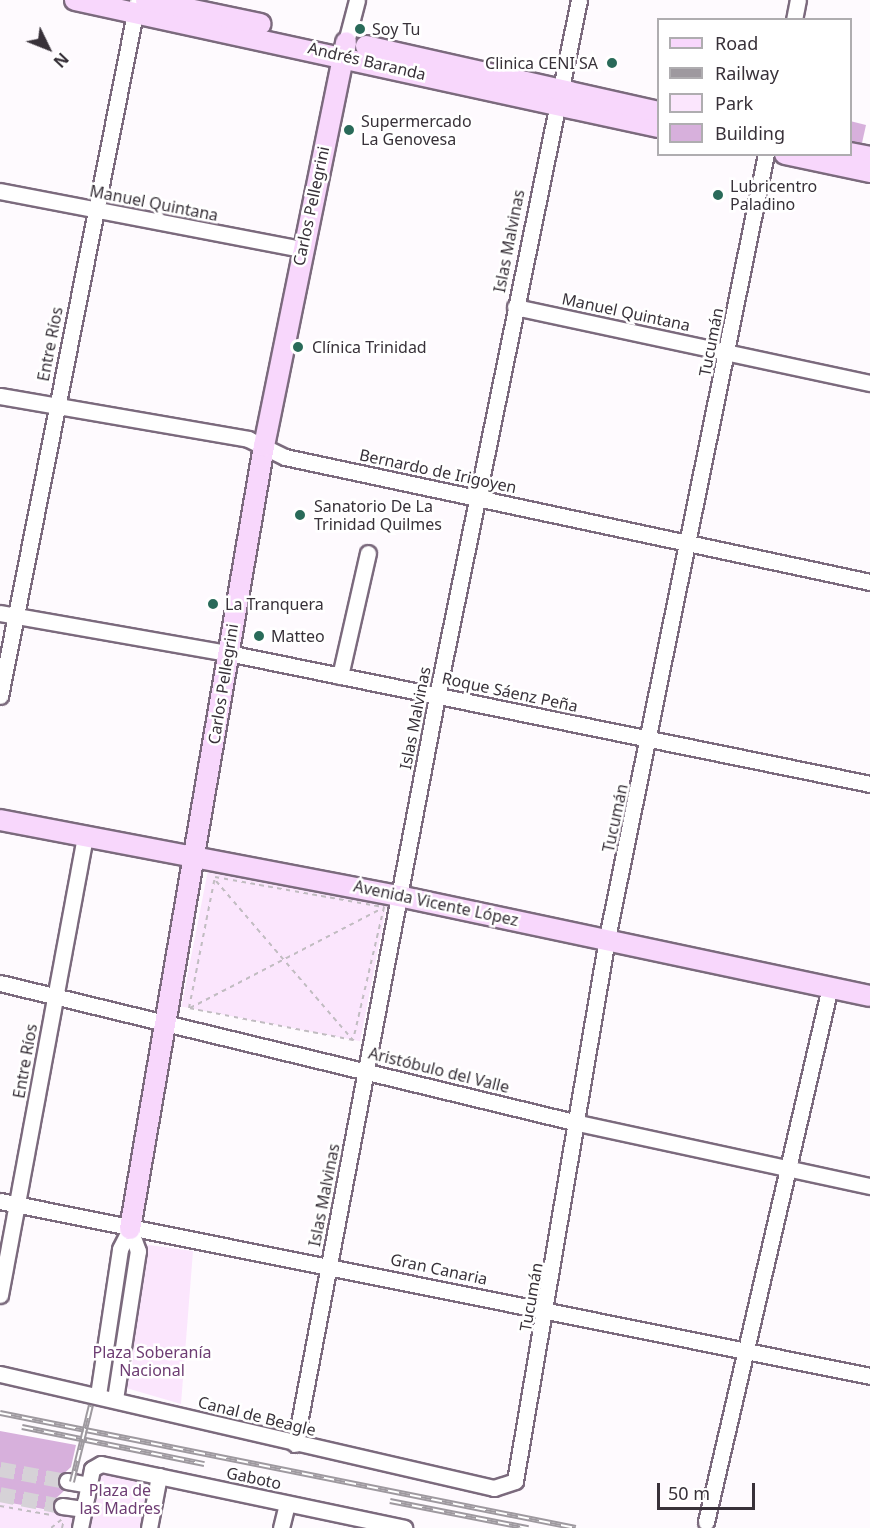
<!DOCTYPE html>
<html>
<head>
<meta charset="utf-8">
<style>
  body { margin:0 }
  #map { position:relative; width:870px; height:1528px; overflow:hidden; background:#fefafe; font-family:"Noto Sans",sans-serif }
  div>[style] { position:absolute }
  .green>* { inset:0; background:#fbe6fd; transform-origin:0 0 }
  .building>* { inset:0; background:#d7b0dc }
  .minor-tunnel>* { height:15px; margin-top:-7.5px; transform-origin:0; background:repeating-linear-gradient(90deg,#d6d2d7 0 15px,transparent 0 23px) }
  .path>* { height:2px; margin-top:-1px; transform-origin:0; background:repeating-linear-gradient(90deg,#c1bcc1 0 4.5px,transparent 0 9px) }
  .roads { filter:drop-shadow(2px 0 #7b6a7d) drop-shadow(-2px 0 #7b6a7d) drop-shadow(0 2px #7b6a7d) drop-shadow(0 -2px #7b6a7d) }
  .minor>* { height:15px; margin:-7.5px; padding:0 7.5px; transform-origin:7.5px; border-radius:7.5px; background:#fff }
  .major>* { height:20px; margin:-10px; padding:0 10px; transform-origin:10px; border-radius:10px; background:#f8d7fc }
  .rail>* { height:6px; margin-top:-3px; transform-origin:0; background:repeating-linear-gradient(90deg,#fff 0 11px,#9e999f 0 22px); box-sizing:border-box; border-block:2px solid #9e999f }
  .dots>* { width:16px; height:16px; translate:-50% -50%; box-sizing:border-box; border:3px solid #fff; border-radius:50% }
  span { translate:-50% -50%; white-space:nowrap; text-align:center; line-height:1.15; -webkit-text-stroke:5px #fff; paint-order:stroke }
  .poi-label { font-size:16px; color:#383139 }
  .left { translate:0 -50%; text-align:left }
  .right { translate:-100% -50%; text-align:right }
  .street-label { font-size:16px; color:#383139 }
  .park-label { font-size:16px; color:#6d3c73 }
  .legend { position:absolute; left:657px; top:18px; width:195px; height:138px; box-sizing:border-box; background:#fff; border:2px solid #afadb0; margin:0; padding:8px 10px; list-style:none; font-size:18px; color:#383139 }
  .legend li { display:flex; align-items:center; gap:12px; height:30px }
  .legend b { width:30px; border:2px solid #afadb0 }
  .north { position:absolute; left:18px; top:18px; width:60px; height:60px; -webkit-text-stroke:4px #fff; paint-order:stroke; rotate:133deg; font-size:16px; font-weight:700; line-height:24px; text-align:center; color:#383139 }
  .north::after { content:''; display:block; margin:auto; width:21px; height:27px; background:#383139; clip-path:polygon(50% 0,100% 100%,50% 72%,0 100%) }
  .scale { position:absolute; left:657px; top:1483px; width:98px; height:27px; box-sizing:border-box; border:3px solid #383139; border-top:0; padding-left:8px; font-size:18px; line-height:21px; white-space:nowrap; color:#383139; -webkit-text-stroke:4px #fff; paint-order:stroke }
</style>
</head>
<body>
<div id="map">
  <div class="green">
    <div style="left:208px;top:870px;width:182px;height:139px;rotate:11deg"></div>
    <div style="clip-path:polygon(134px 1243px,193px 1251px,181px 1404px,116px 1385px)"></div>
    <div style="clip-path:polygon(97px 1469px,151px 1477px,141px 1528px,87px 1528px)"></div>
    <div style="clip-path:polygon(0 1501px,76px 1516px,74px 1528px,0 1528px)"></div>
  </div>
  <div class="building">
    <div style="clip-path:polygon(850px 121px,866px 125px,862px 143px,850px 141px)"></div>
    <div style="clip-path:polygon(0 1431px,76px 1445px,71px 1467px,58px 1479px,65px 1490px,54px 1500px,54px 1511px,0 1501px)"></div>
  </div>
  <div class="minor-tunnel">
    <div style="left:0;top:1469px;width:68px;rotate:10.2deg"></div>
    <div style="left:0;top:1494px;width:63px;rotate:11deg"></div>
  </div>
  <div class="path">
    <div style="left:215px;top:877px;width:172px;rotate:10.1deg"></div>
    <div style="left:384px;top:907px;width:137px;rotate:103.1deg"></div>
    <div style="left:353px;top:1040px;width:167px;rotate:-169deg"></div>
    <div style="left:189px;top:1008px;width:134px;rotate:-78.8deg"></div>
    <div style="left:216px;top:881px;width:210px;rotate:49.3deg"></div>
    <div style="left:190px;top:1008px;width:213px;rotate:-27.4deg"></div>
    <div style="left:0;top:1506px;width:52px;rotate:10deg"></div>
    <div style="left:51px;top:1528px;width:14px;rotate:-39deg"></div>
    <div style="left:62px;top:1528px;width:9px;rotate:-77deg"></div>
  </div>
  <div class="roads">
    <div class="minor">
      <div style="left:794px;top:20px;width:20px;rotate:-79deg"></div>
      <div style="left:346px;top:42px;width:43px;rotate:-75.3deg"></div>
      <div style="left:0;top:191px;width:308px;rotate:10.9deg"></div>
      <div style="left:515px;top:307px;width:363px;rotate:12.1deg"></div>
      <div style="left:0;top:396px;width:252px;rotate:9.8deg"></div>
      <div style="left:248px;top:439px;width:41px;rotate:25.9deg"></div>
      <div style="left:285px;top:457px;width:598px;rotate:12.06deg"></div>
      <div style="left:0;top:613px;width:231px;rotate:10deg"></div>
      <div style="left:228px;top:653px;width:655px;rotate:11.53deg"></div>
      <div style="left:340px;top:676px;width:126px;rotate:-77.2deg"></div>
      <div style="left:0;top:696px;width:706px;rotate:-78.82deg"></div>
      <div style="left:0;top:983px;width:595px;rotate:13.62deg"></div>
      <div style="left:578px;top:1123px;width:299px;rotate:12.2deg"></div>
      <div style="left:0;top:1201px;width:887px;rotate:11.37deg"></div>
      <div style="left:0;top:1295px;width:468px;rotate:-79.5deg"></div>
      <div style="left:0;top:1374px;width:507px;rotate:12.99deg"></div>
      <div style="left:494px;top:1488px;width:22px;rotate:-18deg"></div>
      <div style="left:515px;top:1481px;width:551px;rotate:-80.38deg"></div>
      <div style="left:607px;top:938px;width:800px;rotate:-78.54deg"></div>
      <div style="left:98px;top:1395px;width:148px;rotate:-81.4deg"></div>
      <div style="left:120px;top:1249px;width:22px;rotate:-63deg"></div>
      <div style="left:115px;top:1399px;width:150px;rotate:-81.2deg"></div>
      <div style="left:138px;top:1251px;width:23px;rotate:-110deg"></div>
      <div style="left:295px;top:1444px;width:761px;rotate:-79.25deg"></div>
      <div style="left:437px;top:696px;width:710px;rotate:-78.47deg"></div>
      <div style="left:67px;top:1481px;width:22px;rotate:10deg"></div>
      <div style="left:62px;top:1506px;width:21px;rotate:8deg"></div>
      <div style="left:706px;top:1522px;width:549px;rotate:-76.95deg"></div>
      <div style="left:80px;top:1528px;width:60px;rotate:-78.5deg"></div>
      <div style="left:92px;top:1469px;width:10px;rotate:-29deg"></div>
      <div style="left:101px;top:1464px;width:310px;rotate:11.9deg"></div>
      <div style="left:149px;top:1528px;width:53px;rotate:-79.1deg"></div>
      <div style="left:281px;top:1528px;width:25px;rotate:-76deg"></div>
    </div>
    <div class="major">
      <div style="left:75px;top:0;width:597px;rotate:12.29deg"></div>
      <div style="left:146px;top:0;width:117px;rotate:11.8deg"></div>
      <div style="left:366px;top:46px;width:299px;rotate:12.7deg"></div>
      <div style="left:850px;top:153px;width:20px;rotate:11deg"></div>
      <div style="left:785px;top:154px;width:87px;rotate:12deg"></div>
      <div style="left:0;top:820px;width:406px;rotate:10.8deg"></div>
      <div style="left:399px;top:896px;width:481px;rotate:12deg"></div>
      <div style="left:130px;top:1229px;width:794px;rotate:-80.29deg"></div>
      <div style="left:264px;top:446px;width:412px;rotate:-78.5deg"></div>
    </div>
  </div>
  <div class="rail">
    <div style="left:0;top:1413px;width:587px;rotate:11.29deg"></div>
    <div style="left:22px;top:1427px;width:186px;rotate:11.5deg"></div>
    <div style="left:72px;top:1482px;width:79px;rotate:-76.1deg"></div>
    <div style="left:390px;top:1501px;width:141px;rotate:11.1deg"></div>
  </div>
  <div class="dots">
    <div style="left:360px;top:29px;background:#296a59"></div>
    <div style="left:612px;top:63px;background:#296a59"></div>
    <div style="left:349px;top:130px;background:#296a59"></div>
    <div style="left:718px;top:195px;background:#296a59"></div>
    <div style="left:298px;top:347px;background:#296a59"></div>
    <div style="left:300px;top:515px;background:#296a59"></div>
    <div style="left:213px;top:604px;background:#296a59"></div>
    <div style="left:259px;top:636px;background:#296a59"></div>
  </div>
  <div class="poi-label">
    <span class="left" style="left:372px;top:29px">Soy Tu</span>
    <span class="right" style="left:598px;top:63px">Clinica CENI SA</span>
    <span class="left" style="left:361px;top:130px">Supermercado<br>La Genovesa</span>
    <span class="left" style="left:730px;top:195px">Lubricentro<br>Paladino</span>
    <span class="left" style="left:312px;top:347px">Clínica Trinidad</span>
    <span class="left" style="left:314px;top:515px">Sanatorio De La<br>Trinidad Quilmes</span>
    <span class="left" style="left:225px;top:604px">La Tranquera</span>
    <span class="left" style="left:271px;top:636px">Matteo</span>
  </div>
  <div class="street-label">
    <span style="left:367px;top:61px;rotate:13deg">Andrés Baranda</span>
    <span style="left:154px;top:203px;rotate:11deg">Manuel Quintana</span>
    <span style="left:311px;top:206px;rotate:-78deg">Carlos Pellegrini</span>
    <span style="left:509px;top:241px;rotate:-79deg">Islas Malvinas</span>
    <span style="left:626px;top:312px;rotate:12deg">Manuel Quintana</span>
    <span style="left:711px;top:342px;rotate:-79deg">Tucumán</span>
    <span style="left:50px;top:344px;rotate:-79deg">Entre Ríos</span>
    <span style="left:438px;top:471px;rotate:12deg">Bernardo de Irigoyen</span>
    <span style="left:223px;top:684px;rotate:-81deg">Carlos Pellegrini</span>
    <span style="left:510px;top:692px;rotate:12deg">Roque Sáenz Peña</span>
    <span style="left:415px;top:718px;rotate:-79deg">Islas Malvinas</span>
    <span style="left:615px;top:818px;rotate:-78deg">Tucumán</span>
    <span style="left:436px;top:903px;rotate:12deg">Avenida Vicente López</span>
    <span style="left:25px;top:1061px;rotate:-80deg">Entre Ríos</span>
    <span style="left:439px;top:1070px;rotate:14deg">Aristóbulo del Valle</span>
    <span style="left:324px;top:1195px;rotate:-79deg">Islas Malvinas</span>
    <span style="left:439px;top:1269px;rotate:12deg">Gran Canaria</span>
    <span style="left:531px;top:1297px;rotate:-80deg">Tucumán</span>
    <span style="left:257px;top:1416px;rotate:14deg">Canal de Beagle</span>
    <span style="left:254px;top:1478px;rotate:12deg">Gaboto</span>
  </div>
  <div class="park-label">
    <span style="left:152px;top:1361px">Plaza Soberanía<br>Nacional</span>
    <span style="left:120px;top:1499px">Plaza de<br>las Madres</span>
  </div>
  <ul class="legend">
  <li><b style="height:8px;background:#f8d7fc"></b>Road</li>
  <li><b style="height:8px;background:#9e999f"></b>Railway</li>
  <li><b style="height:16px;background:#fbe6fd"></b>Park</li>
  <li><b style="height:16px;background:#d7b0dc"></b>Building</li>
  </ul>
  <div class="north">N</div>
  <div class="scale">50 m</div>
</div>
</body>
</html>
